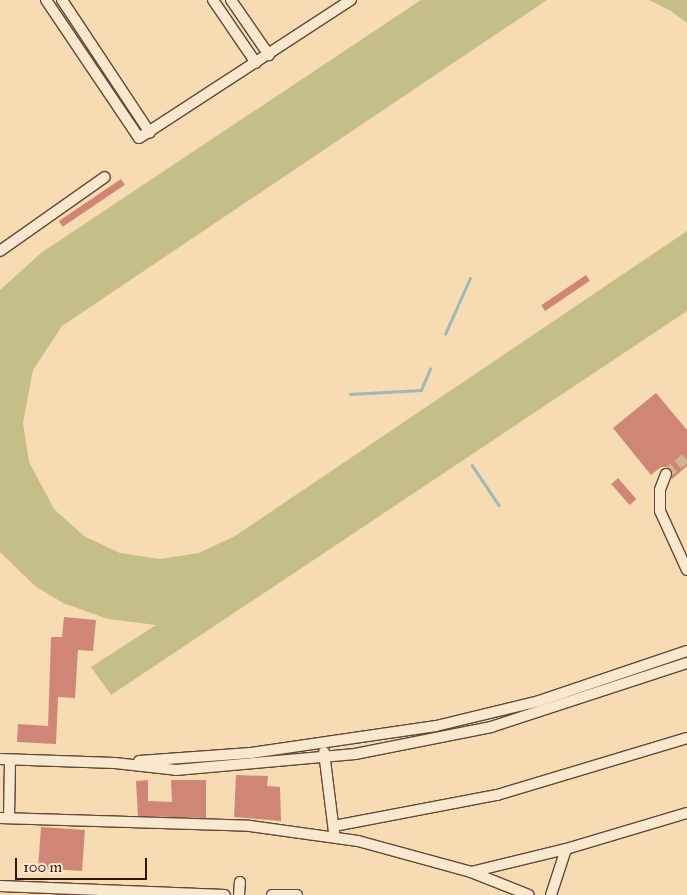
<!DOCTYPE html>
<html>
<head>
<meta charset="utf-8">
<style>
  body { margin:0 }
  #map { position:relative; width:687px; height:895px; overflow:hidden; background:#f7dbb3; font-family:"IM FELL Great Primer",serif }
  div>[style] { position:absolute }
  .green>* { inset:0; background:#c5be87 }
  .stream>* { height:2.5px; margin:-1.25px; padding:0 1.25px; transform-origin:1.25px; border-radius:1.25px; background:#9fb9b4 }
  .building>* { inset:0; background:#d08674; transform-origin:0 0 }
  .minor-tunnel>* { height:10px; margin-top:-5px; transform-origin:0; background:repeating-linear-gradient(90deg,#cfb492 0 10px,transparent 0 15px) }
  .roads { filter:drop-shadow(1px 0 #614837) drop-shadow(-1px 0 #614837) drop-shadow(0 1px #614837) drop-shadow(0 -1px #614837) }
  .minor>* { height:10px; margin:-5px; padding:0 5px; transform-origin:5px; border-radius:5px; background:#fae8ce }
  span { translate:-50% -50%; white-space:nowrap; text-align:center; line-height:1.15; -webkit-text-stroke:5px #fae8ce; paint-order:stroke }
  .scale { position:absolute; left:15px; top:858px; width:132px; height:22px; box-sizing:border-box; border:2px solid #2f170e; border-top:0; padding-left:6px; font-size:15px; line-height:18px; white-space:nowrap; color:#2f170e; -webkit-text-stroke:4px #fae8ce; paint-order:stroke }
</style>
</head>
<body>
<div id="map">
  <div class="green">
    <div style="clip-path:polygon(421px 0,547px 0,62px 326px,33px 370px,23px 423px,29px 462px,54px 509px,84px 536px,120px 553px,160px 559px,199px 553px,235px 536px,687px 231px,687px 311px,111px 695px,91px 667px,156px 625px,108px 619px,63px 603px,35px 586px,0 552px,0 290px,41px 253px)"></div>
    <div style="clip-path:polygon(649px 0,687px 0,687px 23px,671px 11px)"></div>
  </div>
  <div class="stream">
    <div style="left:445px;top:334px;width:61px;rotate:-65.9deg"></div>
    <div style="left:350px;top:394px;width:71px;rotate:-3.2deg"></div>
    <div style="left:421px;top:390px;width:23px;rotate:-67deg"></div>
    <div style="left:472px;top:465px;width:48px;rotate:56deg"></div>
  </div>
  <div class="building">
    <div style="left:121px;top:179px;width:7px;height:75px;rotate:56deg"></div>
    <div style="left:586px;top:275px;width:7px;height:54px;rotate:56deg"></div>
    <div style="clip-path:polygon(656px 393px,687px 430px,687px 466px,672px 479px,668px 467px,661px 467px,651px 475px,613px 428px)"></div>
    <div style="left:618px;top:478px;width:28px;height:9px;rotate:49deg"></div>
    <div style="clip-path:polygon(64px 617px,96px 620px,93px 651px,78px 650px,75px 698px,58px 697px,56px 744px,17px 742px,18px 724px,48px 726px,51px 637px,62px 637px)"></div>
    <div style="clip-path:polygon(236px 775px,268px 776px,267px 786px,280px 787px,281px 821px,234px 817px)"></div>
    <div style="clip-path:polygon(148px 780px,148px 801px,172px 802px,171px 780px,206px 780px,206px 818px,138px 816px,136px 781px)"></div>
    <div style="left:41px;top:827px;width:44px;height:41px;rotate:4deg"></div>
  </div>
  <div class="minor-tunnel">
    <div style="left:666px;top:474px;width:27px;rotate:-39deg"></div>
  </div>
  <div class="roads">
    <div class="minor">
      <div style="left:46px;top:0;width:166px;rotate:56deg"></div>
      <div style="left:139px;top:138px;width:253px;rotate:-33.1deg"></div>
      <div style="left:62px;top:0;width:159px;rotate:56.5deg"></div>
      <div style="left:213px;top:0;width:76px;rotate:55.7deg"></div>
      <div style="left:231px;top:0;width:67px;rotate:55.4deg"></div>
      <div style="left:0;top:251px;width:128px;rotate:-35.2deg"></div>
      <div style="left:666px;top:474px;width:17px;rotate:111deg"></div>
      <div style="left:660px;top:490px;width:21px;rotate:90deg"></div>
      <div style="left:660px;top:511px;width:65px;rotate:65.4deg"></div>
      <div style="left:324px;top:752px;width:81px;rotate:82.9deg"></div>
      <div style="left:0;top:759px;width:115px;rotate:2deg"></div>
      <div style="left:115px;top:763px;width:61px;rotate:6.5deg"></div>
      <div style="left:176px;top:770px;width:180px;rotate:-5.1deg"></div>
      <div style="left:355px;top:754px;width:139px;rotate:-11.2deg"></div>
      <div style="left:491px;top:727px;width:206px;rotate:-18.1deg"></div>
      <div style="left:139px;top:761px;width:112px;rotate:-4.1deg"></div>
      <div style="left:251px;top:753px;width:187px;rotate:-8.3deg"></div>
      <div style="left:436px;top:726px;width:106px;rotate:-13.6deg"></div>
      <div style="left:539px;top:701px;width:156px;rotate:-18.7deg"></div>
      <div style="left:0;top:818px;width:250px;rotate:1.8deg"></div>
      <div style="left:250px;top:826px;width:109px;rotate:7.9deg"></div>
      <div style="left:358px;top:841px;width:117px;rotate:15.3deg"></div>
      <div style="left:471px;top:872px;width:98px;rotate:-13.6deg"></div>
      <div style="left:566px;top:849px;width:126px;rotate:-16.6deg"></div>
      <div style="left:9px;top:818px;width:58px;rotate:-89deg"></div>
      <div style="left:334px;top:826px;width:166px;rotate:-10.8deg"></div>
      <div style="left:497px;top:795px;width:198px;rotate:-16.7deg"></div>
      <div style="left:471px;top:872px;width:62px;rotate:21.6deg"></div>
      <div style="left:0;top:886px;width:225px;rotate:2.3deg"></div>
      <div style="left:239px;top:895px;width:13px;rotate:-86deg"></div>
      <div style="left:272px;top:895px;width:25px"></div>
      <div style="left:551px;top:895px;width:48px;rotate:-71.9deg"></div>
    </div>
  </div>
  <div class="scale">100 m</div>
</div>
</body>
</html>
